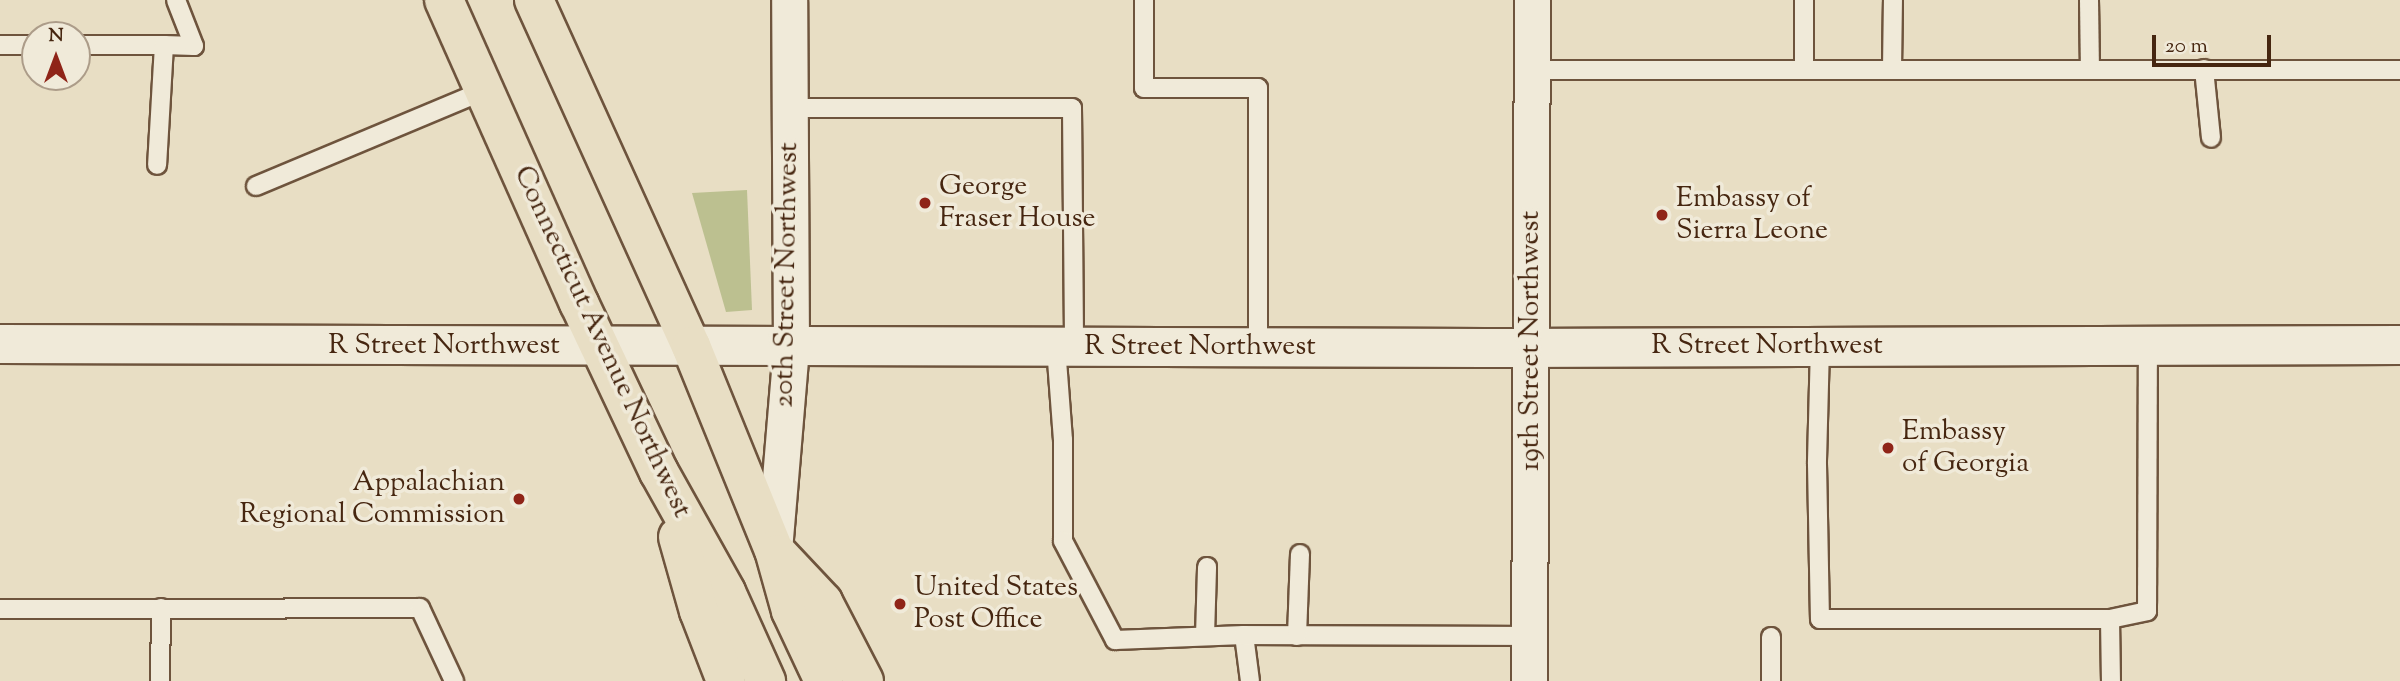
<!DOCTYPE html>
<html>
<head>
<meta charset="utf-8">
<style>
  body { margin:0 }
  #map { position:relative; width:2400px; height:681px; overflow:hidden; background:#e8dec4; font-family:"Sorts Mill Goudy",serif }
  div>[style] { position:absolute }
  .green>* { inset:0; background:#bcc090 }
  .roads { filter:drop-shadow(2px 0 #6e543d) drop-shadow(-2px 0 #6e543d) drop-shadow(0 2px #6e543d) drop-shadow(0 -2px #6e543d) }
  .service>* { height:18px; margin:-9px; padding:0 9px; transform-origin:9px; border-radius:9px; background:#f0ead9 }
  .minor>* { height:35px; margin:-17.5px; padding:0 17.5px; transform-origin:17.5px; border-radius:17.5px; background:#f0ead9 }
  .secondary>* { height:38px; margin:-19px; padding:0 19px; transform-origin:19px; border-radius:19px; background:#f0ead9 }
  .primary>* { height:38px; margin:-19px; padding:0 19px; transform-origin:19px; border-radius:19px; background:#e8dec4 }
  .dots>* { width:19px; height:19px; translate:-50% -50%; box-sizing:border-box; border:4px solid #f0ead9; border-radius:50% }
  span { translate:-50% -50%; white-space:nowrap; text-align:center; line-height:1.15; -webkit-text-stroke:7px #f0ead9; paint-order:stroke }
  .poi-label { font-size:28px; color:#462610 }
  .left { translate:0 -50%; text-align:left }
  .right { translate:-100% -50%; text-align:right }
  .street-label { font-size:28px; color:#462610 }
  .north { position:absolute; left:21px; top:21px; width:70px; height:70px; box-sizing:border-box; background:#f0ead9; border:2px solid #ac9c89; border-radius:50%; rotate:0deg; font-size:19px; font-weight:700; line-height:28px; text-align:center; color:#462610 }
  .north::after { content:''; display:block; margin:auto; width:24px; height:32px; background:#8f2418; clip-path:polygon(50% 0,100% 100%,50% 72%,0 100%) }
  .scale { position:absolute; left:2152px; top:35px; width:119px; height:32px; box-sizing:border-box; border:4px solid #462610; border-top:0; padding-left:9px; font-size:21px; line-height:24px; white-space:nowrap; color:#462610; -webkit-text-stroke:5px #f0ead9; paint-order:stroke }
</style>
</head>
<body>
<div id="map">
  <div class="green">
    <div style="clip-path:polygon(747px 190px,752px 310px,726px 312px,692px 193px)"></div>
  </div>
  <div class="roads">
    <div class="service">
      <div style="left:1144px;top:0;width:88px;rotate:90deg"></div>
      <div style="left:1144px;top:88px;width:114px"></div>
      <div style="left:1258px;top:88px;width:259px;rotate:90deg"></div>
      <div style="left:2089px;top:0;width:69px;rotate:89.2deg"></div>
      <div style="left:0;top:45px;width:35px"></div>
      <div style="left:77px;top:45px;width:87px"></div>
      <div style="left:164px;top:45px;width:120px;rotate:93.3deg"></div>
      <div style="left:164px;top:45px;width:30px;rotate:2deg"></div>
      <div style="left:194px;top:46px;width:49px;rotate:-111.4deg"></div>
      <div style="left:1804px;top:69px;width:69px;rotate:-90deg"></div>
      <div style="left:1892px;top:69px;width:69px;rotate:-89.2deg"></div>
      <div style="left:2204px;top:69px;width:69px;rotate:84.2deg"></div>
      <div style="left:1532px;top:70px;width:868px"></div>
      <div style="left:789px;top:108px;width:283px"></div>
      <div style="left:1072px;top:108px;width:239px;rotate:89.5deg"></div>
      <div style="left:256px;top:186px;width:248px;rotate:-22.7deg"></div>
      <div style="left:1820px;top:346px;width:118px;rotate:91.5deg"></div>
      <div style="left:1817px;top:464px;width:155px;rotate:88.9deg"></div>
      <div style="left:1820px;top:619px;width:290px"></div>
      <div style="left:2110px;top:619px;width:62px;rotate:89.1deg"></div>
      <div style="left:1056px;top:347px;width:93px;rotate:85.7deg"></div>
      <div style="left:1063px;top:440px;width:101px;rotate:90deg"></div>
      <div style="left:1063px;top:541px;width:112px;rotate:62.3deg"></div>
      <div style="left:1115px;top:640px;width:129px;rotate:-2.2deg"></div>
      <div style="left:1244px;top:635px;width:46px;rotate:82.6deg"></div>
      <div style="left:0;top:609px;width:420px;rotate:-0.1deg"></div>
      <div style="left:420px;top:608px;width:81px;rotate:65deg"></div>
      <div style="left:2110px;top:619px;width:38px;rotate:-12deg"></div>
      <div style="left:2147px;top:611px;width:265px;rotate:-89.8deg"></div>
      <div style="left:1244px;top:635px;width:285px;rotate:0.2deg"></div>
      <div style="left:1205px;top:636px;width:69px;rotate:-88.3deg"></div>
      <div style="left:1297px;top:636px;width:82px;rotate:-87.9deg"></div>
      <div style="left:1771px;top:637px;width:44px;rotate:90deg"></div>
      <div style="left:160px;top:681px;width:73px;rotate:-89.2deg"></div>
    </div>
    <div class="minor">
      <div style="left:774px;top:550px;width:204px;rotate:-85.2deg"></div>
      <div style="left:791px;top:347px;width:347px;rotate:-90.3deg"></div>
      <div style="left:1529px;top:681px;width:681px;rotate:-89.75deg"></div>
    </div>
    <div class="secondary">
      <div style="left:0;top:344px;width:1485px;rotate:0.15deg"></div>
      <div style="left:1485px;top:348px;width:915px;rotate:-0.19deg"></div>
    </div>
    <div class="primary">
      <div style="left:444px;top:0;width:332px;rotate:66deg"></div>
      <div style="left:579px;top:303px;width:187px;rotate:64.7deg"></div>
      <div style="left:659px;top:472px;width:137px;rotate:60.8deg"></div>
      <div style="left:726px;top:592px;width:98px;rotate:65.8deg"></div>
      <div style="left:534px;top:0;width:380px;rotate:65.6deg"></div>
      <div style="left:691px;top:346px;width:220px;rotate:67.9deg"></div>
      <div style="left:774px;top:550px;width:63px;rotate:74.4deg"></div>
      <div style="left:791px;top:611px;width:77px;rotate:64.8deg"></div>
      <div style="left:678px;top:537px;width:77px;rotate:74.2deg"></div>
      <div style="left:699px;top:611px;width:75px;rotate:68.9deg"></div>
      <div style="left:778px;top:554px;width:66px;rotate:46.8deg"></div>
      <div style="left:823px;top:602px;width:89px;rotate:62.6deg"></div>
    </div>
  </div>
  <div class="dots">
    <div style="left:925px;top:203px;background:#8f2418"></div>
    <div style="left:1662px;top:215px;background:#8f2418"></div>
    <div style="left:1888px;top:448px;background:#8f2418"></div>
    <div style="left:519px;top:499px;background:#8f2418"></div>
    <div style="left:900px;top:604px;background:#8f2418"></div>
  </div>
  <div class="poi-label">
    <span class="left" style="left:939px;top:203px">George<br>Fraser House</span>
    <span class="left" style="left:1676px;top:215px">Embassy of<br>Sierra Leone</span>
    <span class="left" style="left:1902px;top:448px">Embassy<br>of Georgia</span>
    <span class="right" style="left:505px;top:499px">Appalachian<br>Regional Commission</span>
    <span class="left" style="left:914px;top:604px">United States<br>Post Office</span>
  </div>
  <div class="street-label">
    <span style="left:787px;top:275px;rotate:-89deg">20th Street Northwest</span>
    <span style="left:1531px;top:341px;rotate:-90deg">19th Street Northwest</span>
    <span style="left:602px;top:342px;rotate:65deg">Connecticut Avenue Northwest</span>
    <span style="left:444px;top:346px">R Street Northwest</span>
    <span style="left:1767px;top:346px">R Street Northwest</span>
    <span style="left:1200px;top:347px">R Street Northwest</span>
  </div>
  <div class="north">N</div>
  <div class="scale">20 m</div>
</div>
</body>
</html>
